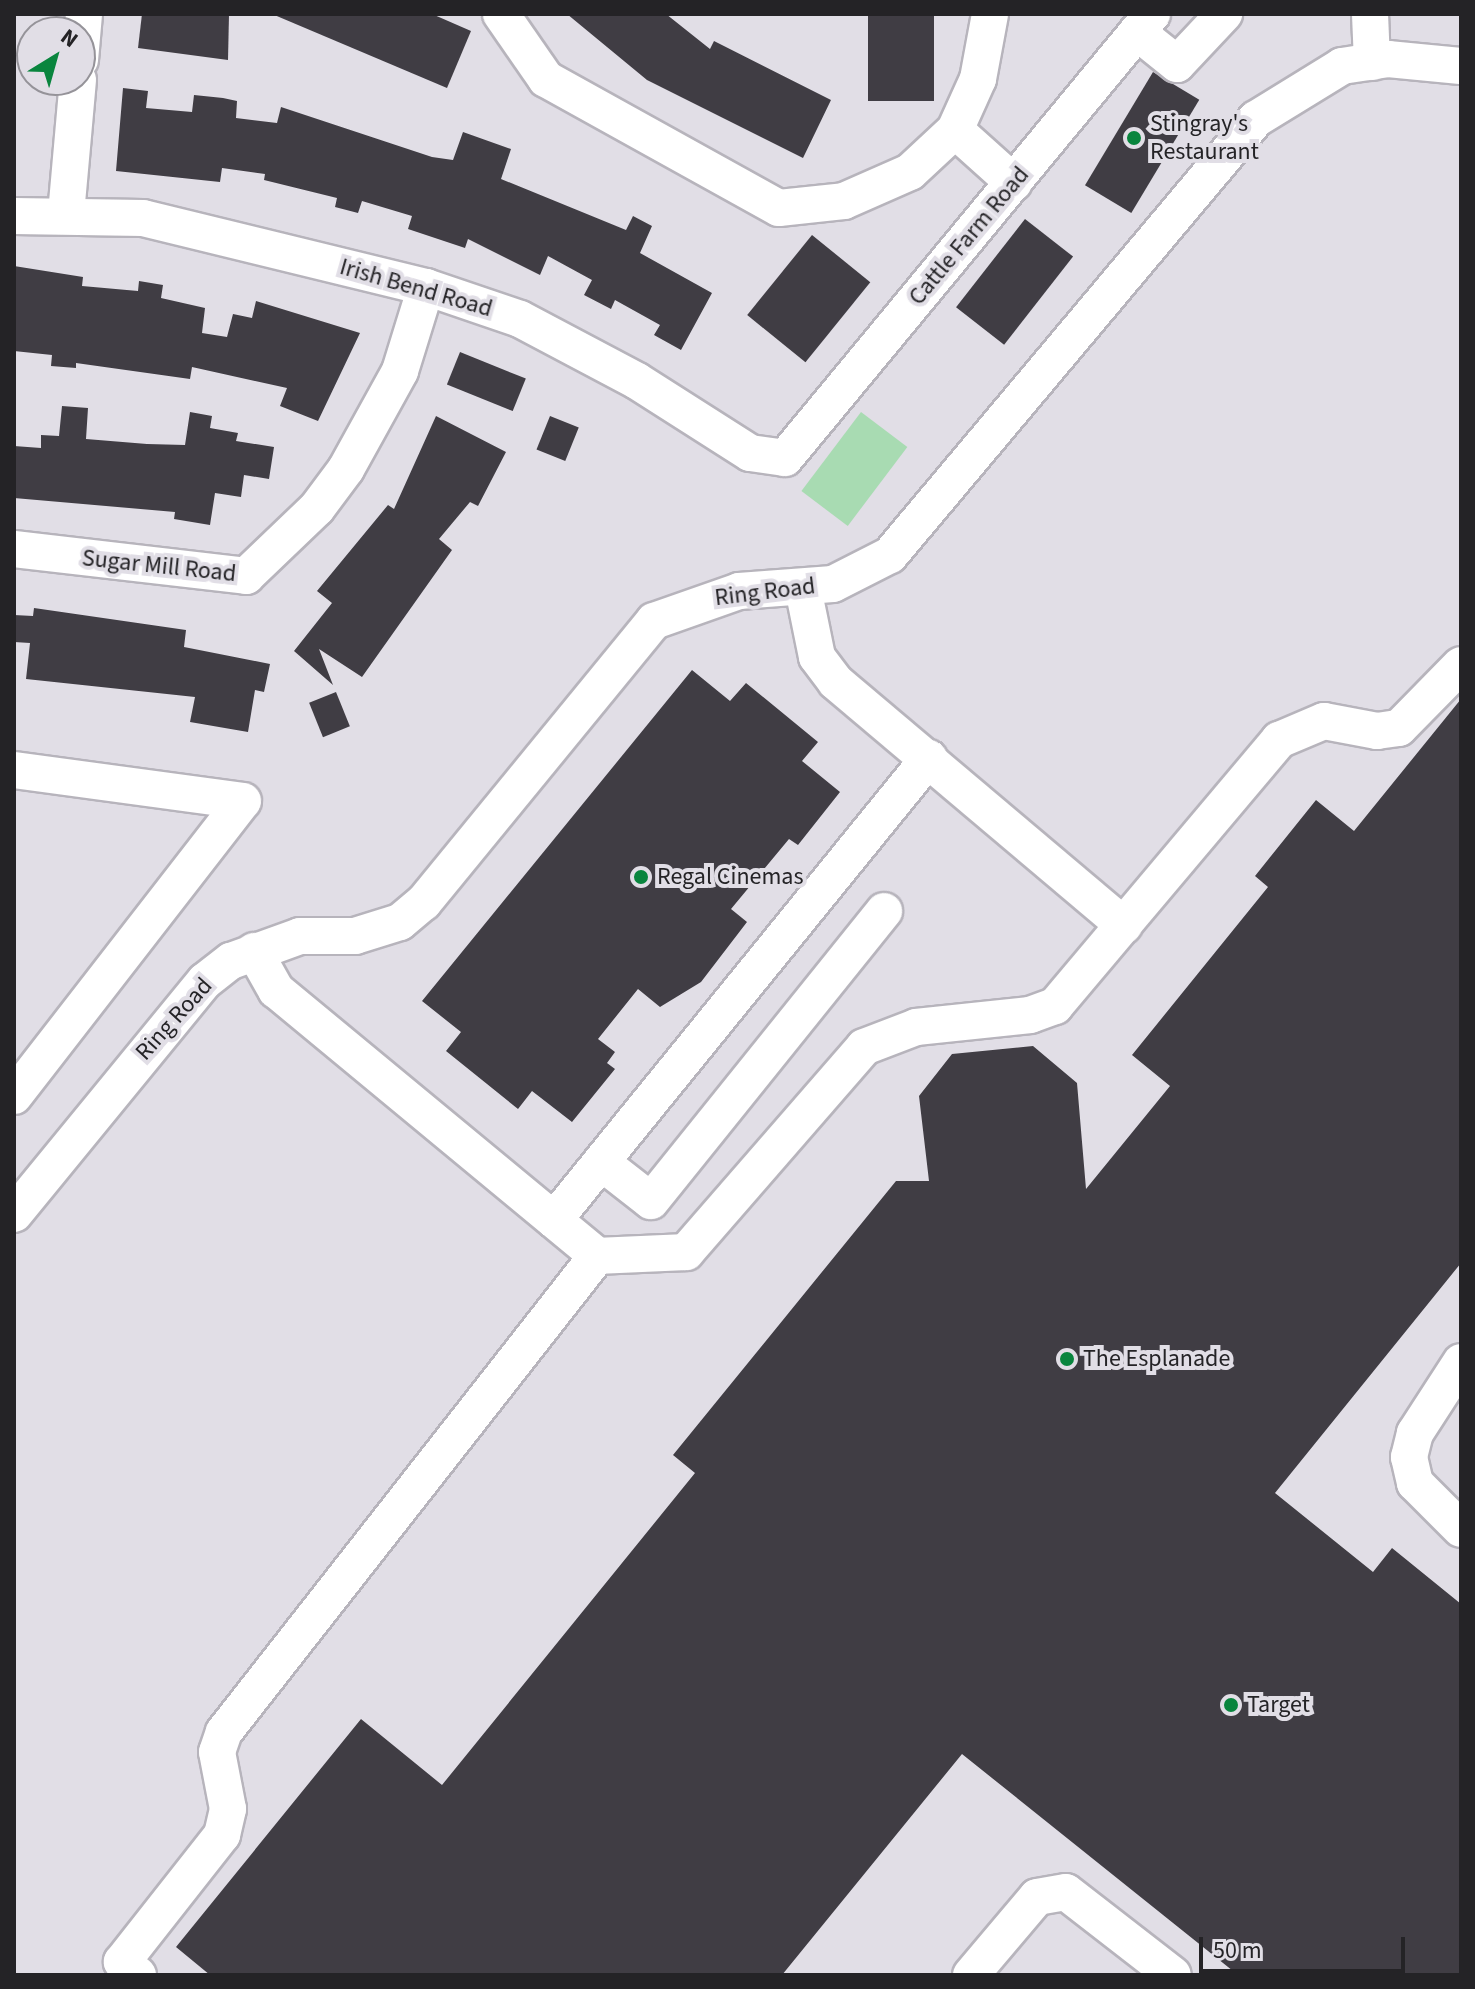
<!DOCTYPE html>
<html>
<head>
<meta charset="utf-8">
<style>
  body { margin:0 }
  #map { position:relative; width:1475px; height:1989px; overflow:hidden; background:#e1dee6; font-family:"Source Sans 3",sans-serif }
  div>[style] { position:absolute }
  .green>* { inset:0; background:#a8dbb2; transform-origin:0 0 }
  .building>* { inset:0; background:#403d44; transform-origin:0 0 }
  .roads { filter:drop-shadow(2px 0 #b7b4bc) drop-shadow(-2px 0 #b7b4bc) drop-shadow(0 2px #b7b4bc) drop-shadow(0 -2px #b7b4bc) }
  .minor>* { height:36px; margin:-18px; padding:0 18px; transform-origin:18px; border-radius:18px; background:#fff }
  .dots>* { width:22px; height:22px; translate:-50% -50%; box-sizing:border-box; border:4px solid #e1dee6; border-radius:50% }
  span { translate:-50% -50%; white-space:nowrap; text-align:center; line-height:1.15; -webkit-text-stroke:8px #e1dee6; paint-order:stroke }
  .poi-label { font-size:24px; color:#242326 }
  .left { translate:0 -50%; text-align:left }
  .street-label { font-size:24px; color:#242326 }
  .frame { position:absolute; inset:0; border:16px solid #242326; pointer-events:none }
  .north { position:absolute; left:16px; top:16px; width:80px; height:80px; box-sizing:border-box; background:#e1dee6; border:2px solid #959399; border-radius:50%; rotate:37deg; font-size:22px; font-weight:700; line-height:32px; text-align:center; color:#242326 }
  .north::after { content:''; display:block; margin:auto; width:28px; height:36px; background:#09853e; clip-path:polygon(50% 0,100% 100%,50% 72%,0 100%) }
  .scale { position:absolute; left:1199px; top:1937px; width:206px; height:36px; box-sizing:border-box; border:4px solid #242326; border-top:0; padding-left:10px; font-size:24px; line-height:28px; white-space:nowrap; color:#242326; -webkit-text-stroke:6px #e1dee6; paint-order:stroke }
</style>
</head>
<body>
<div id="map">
  <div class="green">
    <div style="left:861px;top:412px;width:58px;height:99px;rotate:37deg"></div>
  </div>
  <div class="building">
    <div style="clip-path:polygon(142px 14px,229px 14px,228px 60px,138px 48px)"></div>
    <div style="clip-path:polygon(272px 14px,432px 14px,471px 31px,447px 88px)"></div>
    <div style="clip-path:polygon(567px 14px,666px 14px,710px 49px,714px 41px,831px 100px,803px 158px,647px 80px)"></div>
    <div style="left:868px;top:14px;width:66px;height:87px"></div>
    <div style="left:1153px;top:72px;width:54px;height:132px;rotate:31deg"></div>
    <div style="clip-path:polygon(123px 88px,148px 91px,146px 108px,192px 112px,194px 95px,223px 98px,237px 101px,236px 118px,277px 123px,281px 107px,432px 157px,453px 160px,463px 132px,511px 149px,501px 179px,626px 230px,633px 216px,652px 226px,640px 253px,712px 293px,681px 350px,654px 335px,660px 325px,615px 300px,611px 309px,584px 295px,592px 280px,548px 256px,540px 275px,468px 239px,465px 248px,408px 229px,412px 216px,362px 201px,358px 213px,335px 207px,337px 198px,264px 180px,265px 174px,222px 168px,220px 182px,116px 171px)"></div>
    <div style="left:1025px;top:219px;width:61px;height:112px;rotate:38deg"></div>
    <div style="left:812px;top:235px;width:75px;height:103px;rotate:39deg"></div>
    <div style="clip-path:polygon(14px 266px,83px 277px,82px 286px,138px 291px,139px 281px,163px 285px,161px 298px,205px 308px,202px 333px,227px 337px,233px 314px,252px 318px,256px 301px,360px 333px,318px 421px,280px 406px,287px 388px,192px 367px,190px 379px,76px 363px,76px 368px,51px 366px,52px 355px,14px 351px)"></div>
    <div style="left:460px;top:352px;width:71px;height:35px;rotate:22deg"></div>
    <div style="clip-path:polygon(62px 406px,88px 408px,86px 439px,147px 444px,185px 445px,190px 412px,212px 416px,210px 428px,238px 433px,236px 441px,274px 447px,269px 479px,244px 475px,241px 497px,215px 493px,210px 525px,174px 519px,175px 512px,14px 498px,14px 446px,41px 448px,41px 435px,59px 436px)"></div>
    <div style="clip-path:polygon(436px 416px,506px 452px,478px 506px,470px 502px,439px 539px,452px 550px,362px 677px,319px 649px,333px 685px,294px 651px,332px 603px,317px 591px,388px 505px,394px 509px)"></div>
    <div style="left:550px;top:416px;width:31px;height:36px;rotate:22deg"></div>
    <div style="clip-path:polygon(34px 608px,186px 630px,184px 647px,270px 664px,264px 692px,255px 690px,248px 732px,190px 722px,195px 697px,26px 679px,30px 643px,14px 642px,14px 615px,33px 616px)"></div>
    <div style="clip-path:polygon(692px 670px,730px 701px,746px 683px,818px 742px,802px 761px,840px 792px,798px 845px,789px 839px,731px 909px,747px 922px,701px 982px,660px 1007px,638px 989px,598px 1039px,615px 1052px,607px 1063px,615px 1069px,572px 1122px,532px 1091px,518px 1109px,446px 1051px,461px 1032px,422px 1001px)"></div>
    <div style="left:336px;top:692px;width:37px;height:29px;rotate:68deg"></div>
    <div style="clip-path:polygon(1461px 699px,1461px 1263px,1275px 1493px,1373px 1572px,1392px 1548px,1461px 1604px,1461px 1975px,1238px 1975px,962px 1754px,782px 1975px,210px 1975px,176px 1947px,361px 1719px,442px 1785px,695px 1473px,673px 1455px,896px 1181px,929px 1181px,919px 1096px,952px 1054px,1033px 1046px,1077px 1083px,1086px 1189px,1170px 1086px,1132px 1055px,1268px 887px,1255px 876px,1316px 800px,1354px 831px)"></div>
  </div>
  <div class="roads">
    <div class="minor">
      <div style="left:501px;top:14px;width:79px;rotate:55.3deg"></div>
      <div style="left:546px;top:79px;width:266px;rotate:29deg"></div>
      <div style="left:779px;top:208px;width:65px;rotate:-6.1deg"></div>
      <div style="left:844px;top:201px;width:72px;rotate:-23.7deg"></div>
      <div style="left:910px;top:172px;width:62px;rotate:-43deg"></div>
      <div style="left:955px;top:130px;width:56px;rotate:-65.7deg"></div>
      <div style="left:978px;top:79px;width:66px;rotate:-79.5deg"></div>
      <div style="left:1370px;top:14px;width:48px;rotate:87.6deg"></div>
      <div style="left:1137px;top:32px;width:51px;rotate:38.7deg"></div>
      <div style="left:1177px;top:64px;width:69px;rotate:-46.8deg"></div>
      <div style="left:80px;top:60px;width:46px;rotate:-85deg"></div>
      <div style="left:955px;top:130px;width:79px;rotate:41.9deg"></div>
      <div style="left:66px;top:214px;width:135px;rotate:-84.9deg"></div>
      <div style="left:14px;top:216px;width:129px;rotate:0.9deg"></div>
      <div style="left:143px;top:218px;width:291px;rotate:13.7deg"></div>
      <div style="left:426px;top:287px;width:99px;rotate:18.8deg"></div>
      <div style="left:520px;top:319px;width:132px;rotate:27.9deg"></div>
      <div style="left:637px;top:381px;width:134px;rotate:32.5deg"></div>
      <div style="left:750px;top:453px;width:35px;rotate:8deg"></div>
      <div style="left:785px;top:458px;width:576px;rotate:-50.42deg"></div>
      <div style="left:14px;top:549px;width:234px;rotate:6.6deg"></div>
      <div style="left:246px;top:576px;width:98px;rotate:-43.8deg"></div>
      <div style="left:317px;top:508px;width:49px;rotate:-53.4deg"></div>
      <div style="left:346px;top:469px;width:112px;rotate:-61.1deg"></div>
      <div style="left:400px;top:371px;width:88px;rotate:-72.8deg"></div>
      <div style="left:803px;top:588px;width:70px;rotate:78.5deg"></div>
      <div style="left:817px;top:657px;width:31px;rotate:53deg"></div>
      <div style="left:836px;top:682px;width:377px;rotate:40.2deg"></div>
      <div style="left:14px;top:770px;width:231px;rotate:7.7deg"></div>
      <div style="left:254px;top:951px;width:45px;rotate:60.6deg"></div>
      <div style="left:276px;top:990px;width:417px;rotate:39.6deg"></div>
      <div style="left:14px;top:1096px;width:373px;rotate:-52.2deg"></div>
      <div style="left:601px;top:1162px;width:63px;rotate:38deg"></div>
      <div style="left:651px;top:1201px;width:372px;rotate:-51.2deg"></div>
      <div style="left:14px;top:1214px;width:301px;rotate:-50.7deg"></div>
      <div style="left:205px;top:981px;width:33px;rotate:-38deg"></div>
      <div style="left:231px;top:961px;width:73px;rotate:-19.9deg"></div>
      <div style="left:300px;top:936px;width:55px"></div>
      <div style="left:355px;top:936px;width:47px;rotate:-17.3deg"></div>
      <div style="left:400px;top:922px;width:31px;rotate:-40deg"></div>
      <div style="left:424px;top:902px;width:363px;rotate:-50.7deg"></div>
      <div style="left:654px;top:621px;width:90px;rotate:-19.4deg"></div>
      <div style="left:739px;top:591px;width:94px;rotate:-4.3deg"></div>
      <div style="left:833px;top:584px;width:64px;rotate:-27deg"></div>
      <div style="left:890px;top:555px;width:569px;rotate:-49.99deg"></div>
      <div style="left:1256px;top:119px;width:101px;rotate:-31.6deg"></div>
      <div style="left:1342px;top:66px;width:47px;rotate:-8.7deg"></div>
      <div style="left:1388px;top:59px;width:73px;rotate:5.5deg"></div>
      <div style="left:554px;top:1220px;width:595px;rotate:-50.93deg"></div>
      <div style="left:1461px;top:1362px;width:85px;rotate:122.9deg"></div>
      <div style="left:1415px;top:1433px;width:25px;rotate:104deg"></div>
      <div style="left:1409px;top:1457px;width:27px;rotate:77deg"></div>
      <div style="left:1415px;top:1483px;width:65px;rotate:45deg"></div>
      <div style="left:138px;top:1975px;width:21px;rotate:-141deg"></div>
      <div style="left:122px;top:1962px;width:162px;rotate:-51.8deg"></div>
      <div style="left:222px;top:1835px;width:27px;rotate:-77deg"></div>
      <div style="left:228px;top:1809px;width:58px;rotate:-100.9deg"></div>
      <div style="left:217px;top:1752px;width:21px;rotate:-71deg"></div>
      <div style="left:224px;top:1732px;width:605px;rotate:-51.92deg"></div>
      <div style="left:597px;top:1256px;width:89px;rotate:-2.6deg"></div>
      <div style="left:686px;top:1252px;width:271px;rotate:-49deg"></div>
      <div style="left:864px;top:1047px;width:56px;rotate:-21deg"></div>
      <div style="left:916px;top:1027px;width:115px;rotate:-6deg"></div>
      <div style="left:1030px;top:1015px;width:27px;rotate:-20deg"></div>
      <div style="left:1055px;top:1006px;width:348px;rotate:-49.9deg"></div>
      <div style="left:1279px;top:740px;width:49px;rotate:-22.9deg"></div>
      <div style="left:1324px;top:721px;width:54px;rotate:10.7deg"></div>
      <div style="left:1377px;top:731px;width:22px;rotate:-8deg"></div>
      <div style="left:1399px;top:728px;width:88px;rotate:-45.5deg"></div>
      <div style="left:971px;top:1975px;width:102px;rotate:-49.8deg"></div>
      <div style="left:1037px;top:1897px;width:29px;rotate:-10deg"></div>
      <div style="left:1066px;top:1892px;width:135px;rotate:37.8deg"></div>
    </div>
  </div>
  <div class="dots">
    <div style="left:1134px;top:138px;background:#09853e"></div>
    <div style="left:641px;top:877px;background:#09853e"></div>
    <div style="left:1067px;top:1359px;background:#09853e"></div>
    <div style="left:1231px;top:1705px;background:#09853e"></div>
  </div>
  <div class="poi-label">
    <span class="left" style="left:1150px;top:138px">Stingray's<br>Restaurant</span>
    <span class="left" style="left:657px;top:877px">Regal Cinemas</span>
    <span class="left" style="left:1083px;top:1359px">The Esplanade</span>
    <span class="left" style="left:1247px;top:1705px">Target</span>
  </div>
  <div class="street-label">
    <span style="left:969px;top:236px;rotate:-50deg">Cattle Farm Road</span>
    <span style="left:416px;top:288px;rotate:16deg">Irish Bend Road</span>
    <span style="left:159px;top:566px;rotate:6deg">Sugar Mill Road</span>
    <span style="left:765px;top:592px;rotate:-7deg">Ring Road</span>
    <span style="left:174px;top:1019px;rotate:-48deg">Ring Road</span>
  </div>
  <div class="frame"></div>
  <div class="north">N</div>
  <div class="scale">50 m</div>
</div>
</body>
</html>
